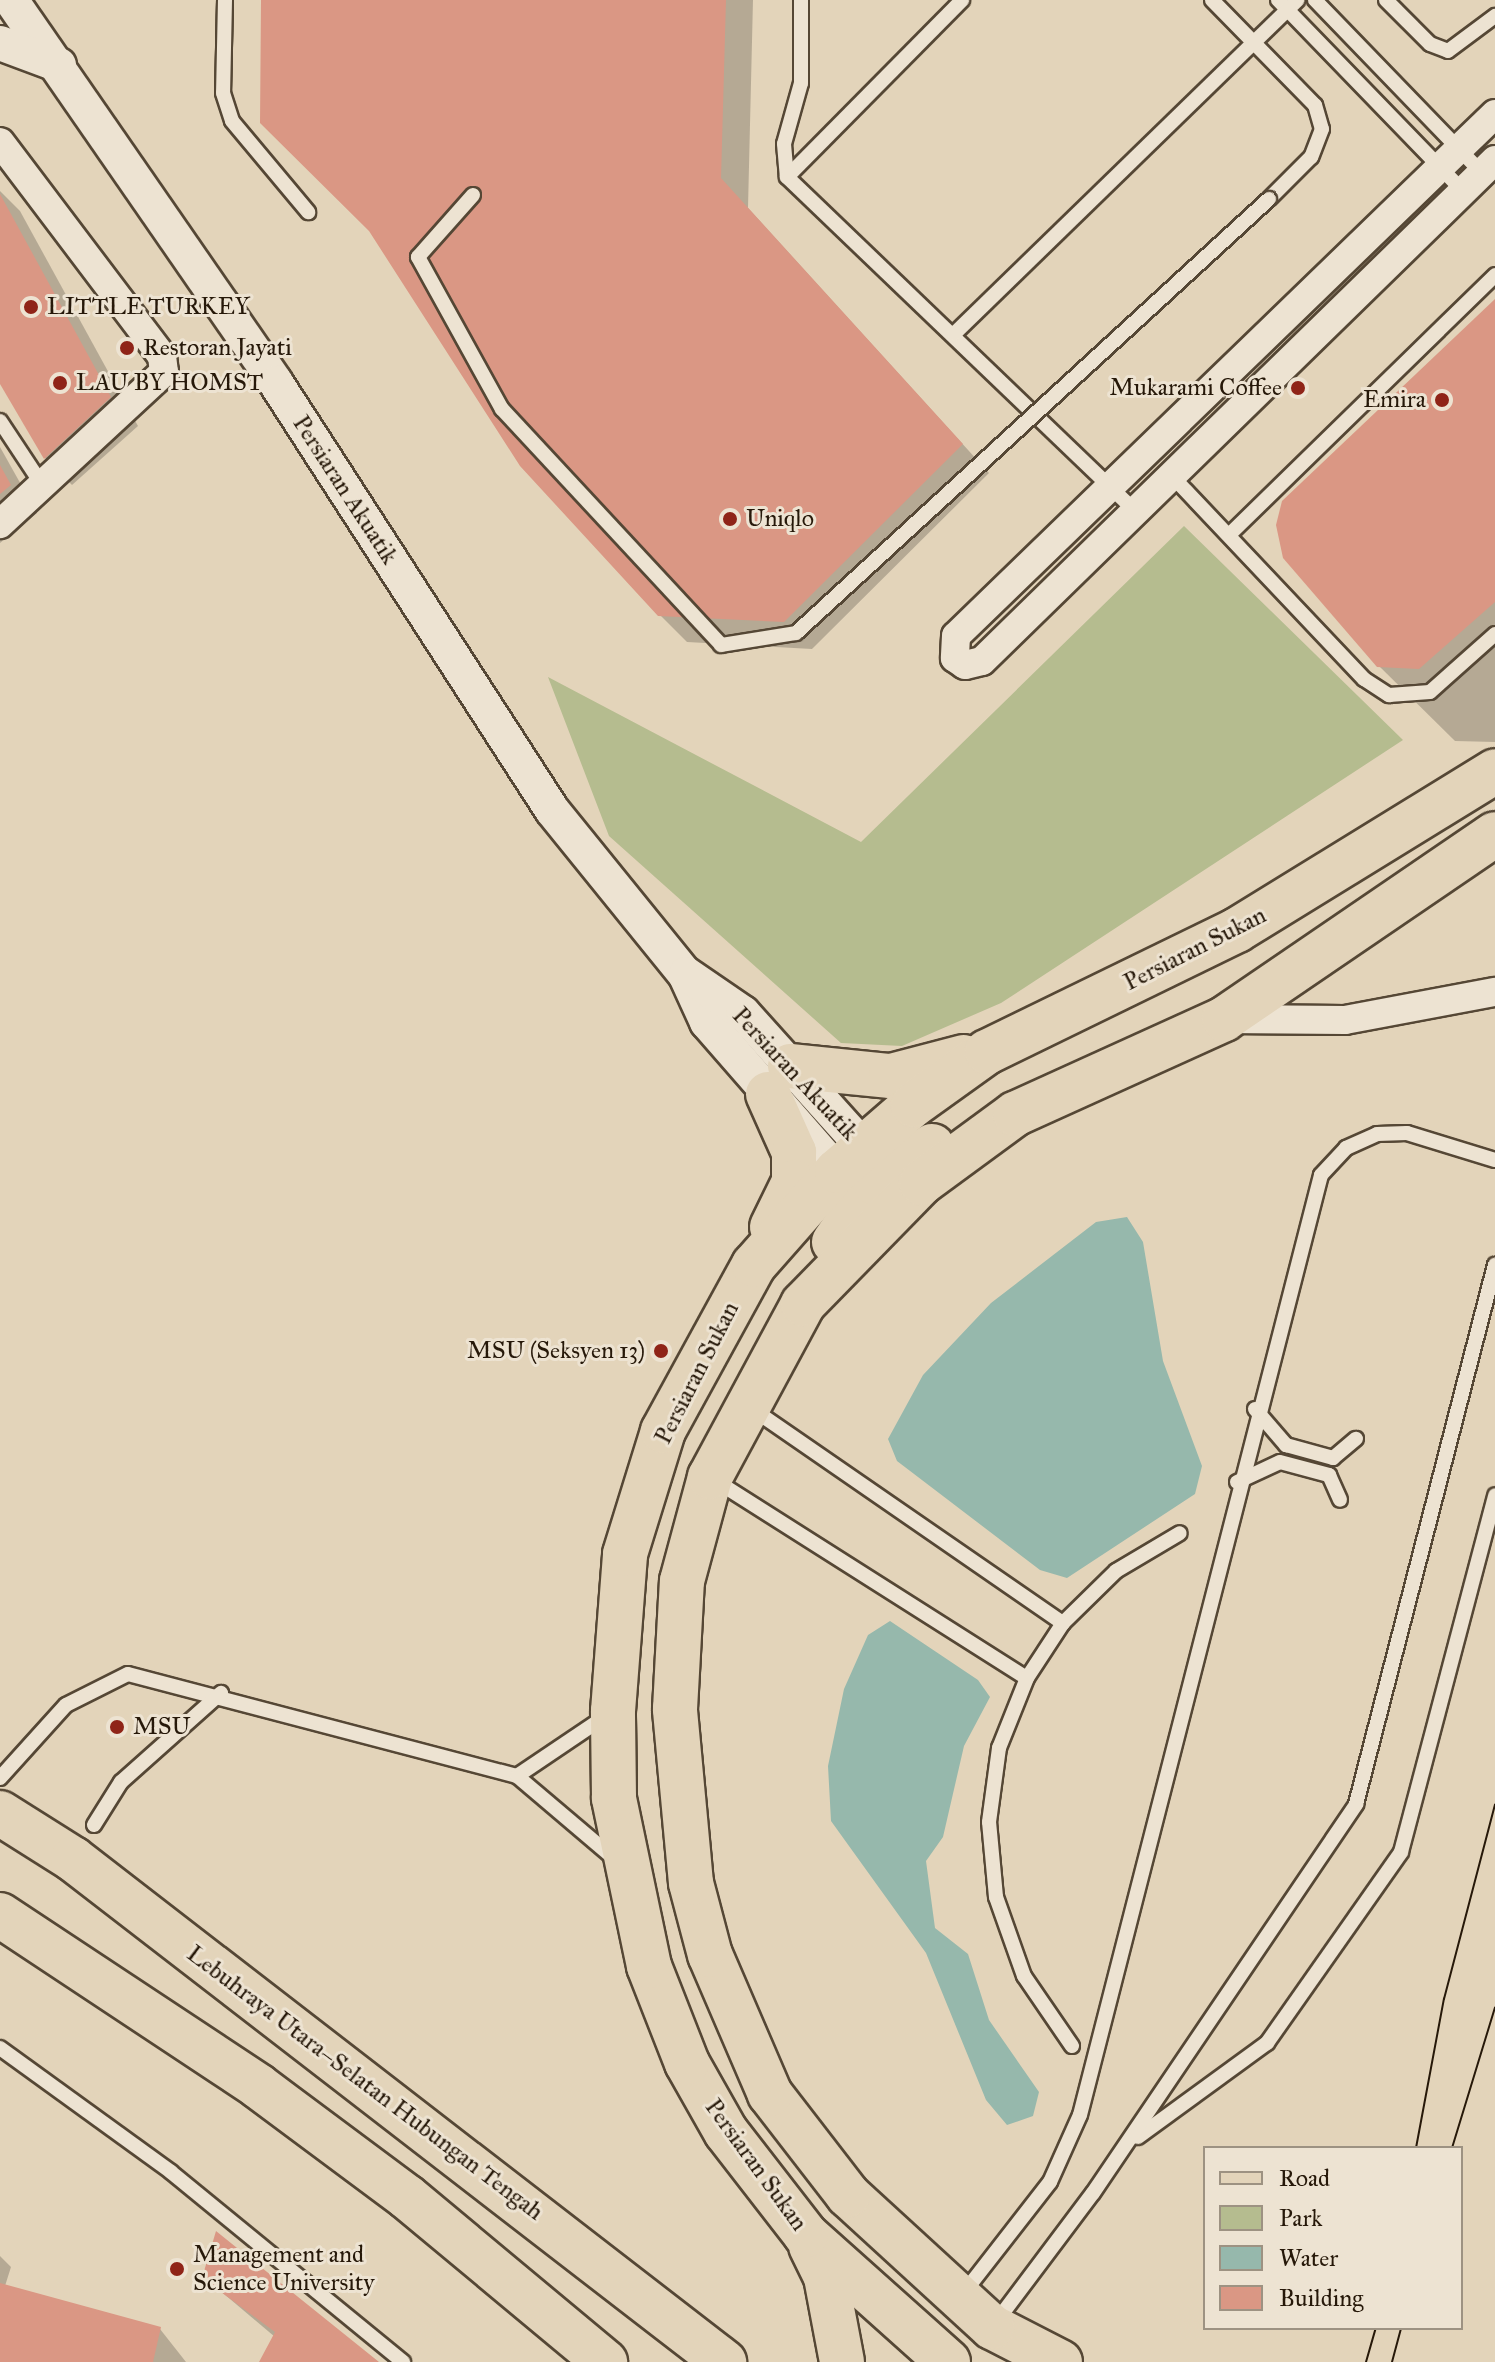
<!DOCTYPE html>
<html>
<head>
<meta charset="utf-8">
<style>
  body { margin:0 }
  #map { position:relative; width:1495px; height:2362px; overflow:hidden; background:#e3d4ba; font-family:"IM FELL Great Primer",serif }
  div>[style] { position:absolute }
  .green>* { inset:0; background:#b5bc8f }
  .water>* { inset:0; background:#96b8ac }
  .shadow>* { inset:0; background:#0003 }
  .building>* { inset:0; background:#da9784 }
  .roads { filter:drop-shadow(2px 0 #554735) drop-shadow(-2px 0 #554735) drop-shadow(0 2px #554735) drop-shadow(0 -2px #554735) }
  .service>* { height:14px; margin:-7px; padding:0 7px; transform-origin:7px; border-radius:7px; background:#ede3d2 }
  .minor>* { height:28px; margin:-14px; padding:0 14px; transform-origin:14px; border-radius:14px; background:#ede3d2 }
  .tertiary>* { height:34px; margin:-17px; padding:0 17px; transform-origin:17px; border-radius:17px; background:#ede3d2 }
  .primary>* { height:44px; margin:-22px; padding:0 22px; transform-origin:22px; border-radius:22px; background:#e3d4ba }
  .motorway>* { height:44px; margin:-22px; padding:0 22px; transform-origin:22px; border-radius:22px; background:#e3d4ba }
  .tram>* { height:2px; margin:-1px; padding:0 1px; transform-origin:1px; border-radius:1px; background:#261809 }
  .bridges { filter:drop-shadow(2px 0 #554735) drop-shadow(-2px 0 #554735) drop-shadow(0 2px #554735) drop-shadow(0 -2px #554735) }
  .service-bridge>* { height:14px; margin:-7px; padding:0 7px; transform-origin:7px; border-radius:7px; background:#ede3d2 }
  .dots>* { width:22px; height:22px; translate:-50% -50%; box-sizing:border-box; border:4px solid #ede3d2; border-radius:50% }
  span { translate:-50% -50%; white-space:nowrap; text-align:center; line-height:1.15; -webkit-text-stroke:6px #ede3d2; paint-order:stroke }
  .poi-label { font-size:24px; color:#261809 }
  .left { translate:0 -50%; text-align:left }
  .right { translate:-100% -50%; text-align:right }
  .street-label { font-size:24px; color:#261809 }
  .legend { position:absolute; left:1203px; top:2146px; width:260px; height:184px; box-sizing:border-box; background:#ede3d2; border:2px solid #9d9282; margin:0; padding:10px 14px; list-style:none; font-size:24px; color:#261809 }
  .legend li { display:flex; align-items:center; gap:16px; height:40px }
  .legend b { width:40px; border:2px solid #9d9282 }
</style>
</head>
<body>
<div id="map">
  <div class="green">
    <div style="clip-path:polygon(1184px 526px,1403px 740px,1001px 1003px,902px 1046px,841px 1043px,609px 836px,548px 677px,861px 842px)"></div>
  </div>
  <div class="water">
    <div style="clip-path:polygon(1127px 1217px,1143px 1242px,1163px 1361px,1202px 1466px,1195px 1494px,1067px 1578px,1040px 1570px,897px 1461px,888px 1439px,923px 1375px,991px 1303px,1096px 1222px)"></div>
    <div style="clip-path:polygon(890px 1621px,978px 1680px,990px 1697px,964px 1746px,943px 1837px,926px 1861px,935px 1928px,968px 1954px,989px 2020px,1039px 2092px,1033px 2116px,1007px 2125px,986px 2100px,926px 1953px,831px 1821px,828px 1766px,844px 1689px,868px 1635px)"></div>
  </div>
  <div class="shadow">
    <div style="clip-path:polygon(263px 0,753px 0,748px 208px,989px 473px,812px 649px,687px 642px,659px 614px)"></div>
    <div style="clip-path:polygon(0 191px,20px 211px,138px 426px,72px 485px,45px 458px,0 380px)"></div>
    <div style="clip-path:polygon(1495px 304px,1495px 742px,1455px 741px,1379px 666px)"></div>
    <div style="clip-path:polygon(0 447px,37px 513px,0 543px)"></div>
    <div style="clip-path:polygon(0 2256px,11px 2267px,5px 2286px,160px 2329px,186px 2362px,0 2362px)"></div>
    <div style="clip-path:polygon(204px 2277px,376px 2362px,261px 2362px,275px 2337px)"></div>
  </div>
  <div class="building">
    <div style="clip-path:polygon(261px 0,726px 0,721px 178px,963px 444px,784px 622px,658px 616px,520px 466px,369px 231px,260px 123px)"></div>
    <div style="clip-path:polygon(0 194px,111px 397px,44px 459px,0 384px)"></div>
    <div style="clip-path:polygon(1495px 299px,1495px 602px,1419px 669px,1377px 667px,1283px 558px,1276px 525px,1282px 501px)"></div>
    <div style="clip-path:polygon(0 465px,11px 485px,0 494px)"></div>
    <div style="clip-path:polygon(216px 2231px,379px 2362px,259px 2362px,275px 2332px,202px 2278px)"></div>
    <div style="clip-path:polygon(0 2283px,161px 2327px,153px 2362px,0 2362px)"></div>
  </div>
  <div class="roads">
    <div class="service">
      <div style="left:225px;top:0;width:93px;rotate:91.2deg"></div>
      <div style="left:223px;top:93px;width:29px;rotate:72deg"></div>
      <div style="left:232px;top:121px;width:119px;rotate:50.1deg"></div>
      <div style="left:801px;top:0;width:83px;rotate:90deg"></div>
      <div style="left:801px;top:83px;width:63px;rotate:105.6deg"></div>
      <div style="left:784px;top:144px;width:33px;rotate:85deg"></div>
      <div style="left:787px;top:177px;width:482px;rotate:43.8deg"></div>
      <div style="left:1212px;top:0;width:147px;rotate:45.6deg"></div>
      <div style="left:1315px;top:105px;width:25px;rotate:74deg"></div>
      <div style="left:1322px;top:129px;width:30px;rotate:111deg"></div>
      <div style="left:1311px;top:157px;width:59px;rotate:135deg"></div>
      <div style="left:1278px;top:0;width:266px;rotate:45.9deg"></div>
      <div style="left:1315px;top:0;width:240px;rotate:46deg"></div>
      <div style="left:1386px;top:0;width:62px;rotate:45deg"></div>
      <div style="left:1430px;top:44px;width:19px;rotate:21deg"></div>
      <div style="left:1448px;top:51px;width:59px;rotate:-36.7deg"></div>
      <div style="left:787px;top:177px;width:249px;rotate:-45.3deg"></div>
      <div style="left:954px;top:334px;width:479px;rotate:-44.2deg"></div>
      <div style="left:0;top:421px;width:78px;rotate:56.5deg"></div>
      <div style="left:1171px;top:475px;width:281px;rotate:46.6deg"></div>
      <div style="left:1364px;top:679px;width:30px;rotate:33deg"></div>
      <div style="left:1389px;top:695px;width:41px;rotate:-4.2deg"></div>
      <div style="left:1430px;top:692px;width:87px;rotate:-41.7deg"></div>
      <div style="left:1232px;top:532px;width:368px;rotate:-44.3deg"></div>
      <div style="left:751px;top:1408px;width:379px;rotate:34.6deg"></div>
      <div style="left:1255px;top:1409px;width:48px;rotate:49.3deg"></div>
      <div style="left:1286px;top:1445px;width:49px;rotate:15.5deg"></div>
      <div style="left:1333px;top:1458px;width:30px;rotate:-40deg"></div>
      <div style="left:716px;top:1481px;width:368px;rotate:32.4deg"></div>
      <div style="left:1237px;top:1482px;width:47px;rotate:-24.9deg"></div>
      <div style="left:1280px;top:1462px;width:51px;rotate:14.9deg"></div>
      <div style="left:1329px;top:1475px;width:27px;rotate:66deg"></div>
      <div style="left:517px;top:1776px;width:107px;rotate:-34deg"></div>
      <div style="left:0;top:1778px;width:98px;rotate:-47.9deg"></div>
      <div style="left:66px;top:1705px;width:69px;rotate:-26.6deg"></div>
      <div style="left:128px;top:1674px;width:402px;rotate:14.7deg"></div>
      <div style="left:517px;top:1776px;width:128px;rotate:40.3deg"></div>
      <div style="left:94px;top:1825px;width:51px;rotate:-57.9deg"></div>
      <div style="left:121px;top:1782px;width:134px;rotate:-41.7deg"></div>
      <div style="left:1072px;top:2046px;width:85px;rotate:-124.4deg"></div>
      <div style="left:1024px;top:1976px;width:84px;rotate:-109.5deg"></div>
      <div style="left:996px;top:1897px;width:75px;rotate:-95.3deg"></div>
      <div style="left:989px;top:1822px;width:75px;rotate:-82.3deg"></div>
      <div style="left:999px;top:1748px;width:75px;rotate:-68.2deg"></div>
      <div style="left:1027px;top:1678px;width:66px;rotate:-56.8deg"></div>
      <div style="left:1063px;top:1623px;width:74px;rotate:-44.5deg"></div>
      <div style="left:1116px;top:1571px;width:74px;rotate:-30.7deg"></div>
      <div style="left:0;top:2048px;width:211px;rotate:35.9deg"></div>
      <div style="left:171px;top:2172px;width:300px;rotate:39.3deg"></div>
      <div style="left:1138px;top:2137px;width:160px;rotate:-36.1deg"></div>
      <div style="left:1267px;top:2043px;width:233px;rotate:-54.9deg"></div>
      <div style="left:1401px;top:1852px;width:369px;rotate:-75.2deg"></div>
      <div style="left:962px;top:2295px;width:143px;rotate:-52.1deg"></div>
      <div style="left:1050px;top:2182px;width:73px;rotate:-65.9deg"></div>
      <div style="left:1080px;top:2115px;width:970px;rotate:-75.62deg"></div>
      <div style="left:1321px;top:1175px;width:37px;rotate:-47deg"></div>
      <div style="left:1346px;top:1148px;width:34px;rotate:-24deg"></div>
      <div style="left:1377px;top:1134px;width:30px;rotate:-2deg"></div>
      <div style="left:1407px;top:1133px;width:92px;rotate:17.1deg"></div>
      <div style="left:996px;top:2322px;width:161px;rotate:-53.1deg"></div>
      <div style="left:1093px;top:2193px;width:470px;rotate:-55.9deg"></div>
      <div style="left:1356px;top:1804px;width:557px;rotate:-75.54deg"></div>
    </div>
    <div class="minor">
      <div style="left:1495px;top:114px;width:750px;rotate:135.92deg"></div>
      <div style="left:956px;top:636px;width:22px;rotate:93deg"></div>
      <div style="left:955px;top:658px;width:12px;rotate:35deg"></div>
      <div style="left:965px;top:665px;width:17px;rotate:-13deg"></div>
      <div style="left:982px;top:661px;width:717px;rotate:-44.32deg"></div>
      <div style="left:0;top:142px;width:268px;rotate:52.9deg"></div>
      <div style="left:162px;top:356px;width:16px;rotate:83deg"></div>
      <div style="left:164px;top:372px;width:224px;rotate:137.2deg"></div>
      <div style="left:1226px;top:1019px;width:119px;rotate:0.5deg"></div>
      <div style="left:1345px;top:1020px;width:153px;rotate:-10.6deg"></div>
    </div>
    <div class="tertiary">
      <div style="left:11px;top:0;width:466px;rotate:55.3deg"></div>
      <div style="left:276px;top:383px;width:508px;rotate:57.12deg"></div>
      <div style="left:552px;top:810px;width:211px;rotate:51deg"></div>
      <div style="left:685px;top:974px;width:53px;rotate:65.4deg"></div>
      <div style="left:707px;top:1022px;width:198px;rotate:48.9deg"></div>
      <div style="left:0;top:43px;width:63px;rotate:20.4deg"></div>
      <div style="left:686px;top:974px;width:69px;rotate:34.4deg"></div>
      <div style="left:743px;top:1013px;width:181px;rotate:48.1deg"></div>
    </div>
    <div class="primary">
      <div style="left:790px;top:1066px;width:101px;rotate:5.7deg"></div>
      <div style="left:891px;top:1076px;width:75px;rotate:-14.6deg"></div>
      <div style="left:768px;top:1094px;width:64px;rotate:65.9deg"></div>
      <div style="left:794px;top:1152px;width:30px;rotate:90deg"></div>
      <div style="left:794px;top:1182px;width:50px;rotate:116.1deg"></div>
      <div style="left:834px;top:1242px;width:72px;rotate:-55.2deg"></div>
      <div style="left:875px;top:1183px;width:68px;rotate:-33deg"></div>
      <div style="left:811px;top:2246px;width:34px;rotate:64deg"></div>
      <div style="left:826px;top:2277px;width:86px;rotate:79.3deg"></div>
      <div style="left:948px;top:2362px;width:191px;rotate:-138.2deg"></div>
      <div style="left:806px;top:2235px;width:130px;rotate:-127.8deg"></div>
      <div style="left:726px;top:2132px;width:79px;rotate:-119.5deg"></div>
      <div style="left:687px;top:2063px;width:104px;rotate:-111.4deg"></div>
      <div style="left:649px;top:1966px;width:172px;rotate:-101.8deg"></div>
      <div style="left:614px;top:1798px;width:87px;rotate:-90.7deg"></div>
      <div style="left:613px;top:1711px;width:157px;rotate:-85.6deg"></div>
      <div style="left:625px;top:1554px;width:129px;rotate:-72.8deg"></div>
      <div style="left:663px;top:1431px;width:189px;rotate:-61.3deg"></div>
      <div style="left:754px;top:1265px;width:125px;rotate:-48.6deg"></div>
      <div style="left:837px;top:1171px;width:101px;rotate:-41deg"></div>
      <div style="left:913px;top:1105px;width:91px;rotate:-35.6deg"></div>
      <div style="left:987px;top:1052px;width:278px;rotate:-26deg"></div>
      <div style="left:1237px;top:930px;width:303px;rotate:-31.6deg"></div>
      <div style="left:1060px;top:2362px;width:76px;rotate:-152.8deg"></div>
      <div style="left:992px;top:2327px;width:195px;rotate:-137.5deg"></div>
      <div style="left:848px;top:2195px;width:128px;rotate:-127.7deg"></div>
      <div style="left:770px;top:2094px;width:151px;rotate:-113.3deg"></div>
      <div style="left:710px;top:1955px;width:74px;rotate:-104.8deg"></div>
      <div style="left:691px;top:1883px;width:175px;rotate:-95.3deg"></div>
      <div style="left:675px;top:1709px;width:128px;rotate:-86.9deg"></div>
      <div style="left:682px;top:1581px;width:108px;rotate:-74.9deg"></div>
      <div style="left:710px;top:1477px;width:196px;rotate:-61.7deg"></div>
      <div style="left:803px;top:1304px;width:169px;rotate:-45.7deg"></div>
      <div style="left:921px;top:1183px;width:117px;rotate:-36.3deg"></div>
      <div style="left:1015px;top:1114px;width:230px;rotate:-24.4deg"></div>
      <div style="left:1224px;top:1019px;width:328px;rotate:-34.3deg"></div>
    </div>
    <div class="motorway">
      <div style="left:0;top:1813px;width:86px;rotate:32.2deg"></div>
      <div style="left:73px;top:1859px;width:823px;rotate:37.69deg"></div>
      <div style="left:0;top:1915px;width:310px;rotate:33.5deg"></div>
      <div style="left:258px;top:2086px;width:186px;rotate:36.7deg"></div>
      <div style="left:407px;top:2197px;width:258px;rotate:39.8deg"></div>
    </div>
  </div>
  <div class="tram">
    <div style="left:1416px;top:2148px;width:152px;rotate:-79.4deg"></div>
    <div style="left:1444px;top:1999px;width:201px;rotate:-75.3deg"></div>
    <div style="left:1452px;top:2148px;width:147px;rotate:-73deg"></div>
    <div style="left:1366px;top:2362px;width:35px;rotate:-74deg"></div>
    <div style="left:1392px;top:2362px;width:35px;rotate:-75deg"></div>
  </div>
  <div class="bridges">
    <div class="service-bridge">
      <div style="left:473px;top:195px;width:83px;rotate:131.6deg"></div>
      <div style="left:418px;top:257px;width:174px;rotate:61.1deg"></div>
      <div style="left:502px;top:409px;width:322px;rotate:47.1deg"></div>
      <div style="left:721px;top:645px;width:76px;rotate:-9.1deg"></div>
      <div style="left:796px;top:633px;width:642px;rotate:-42.54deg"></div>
    </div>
  </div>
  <div class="dots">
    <div style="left:31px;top:307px;background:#8f2418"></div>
    <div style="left:127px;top:348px;background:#8f2418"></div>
    <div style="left:60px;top:383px;background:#8f2418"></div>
    <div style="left:1298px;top:388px;background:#8f2418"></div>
    <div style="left:1442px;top:400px;background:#8f2418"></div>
    <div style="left:730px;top:519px;background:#8f2418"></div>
    <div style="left:661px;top:1351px;background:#8f2418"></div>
    <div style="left:117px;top:1727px;background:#8f2418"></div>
    <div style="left:177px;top:2269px;background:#8f2418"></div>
  </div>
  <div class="poi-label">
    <span class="left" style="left:47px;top:307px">LITTLE TURKEY</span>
    <span class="left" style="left:143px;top:348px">Restoran Jayati</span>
    <span class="left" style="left:76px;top:383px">LAU BY HOMST</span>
    <span class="right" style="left:1282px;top:388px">Mukarami Coffee</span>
    <span class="right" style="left:1426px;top:400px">Emira</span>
    <span class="left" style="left:746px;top:519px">Uniqlo</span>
    <span class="right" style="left:645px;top:1351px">MSU (Seksyen 13)</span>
    <span class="left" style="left:133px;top:1727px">MSU</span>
    <span class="left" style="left:193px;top:2269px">Management and<br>Science University</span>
  </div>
  <div class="street-label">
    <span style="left:345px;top:490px;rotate:57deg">Persiaran Akuatik</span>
    <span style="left:1195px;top:949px;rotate:-27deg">Persiaran Sukan</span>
    <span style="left:795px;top:1074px;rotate:47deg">Persiaran Akuatik</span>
    <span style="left:697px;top:1373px;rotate:-63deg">Persiaran Sukan</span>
    <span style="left:365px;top:2083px;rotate:37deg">Lebuhraya Utara–Selatan Hubungan Tengah</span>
    <span style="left:756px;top:2165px;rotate:54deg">Persiaran Sukan</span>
  </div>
  <ul class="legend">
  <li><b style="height:10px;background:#e3d4ba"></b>Road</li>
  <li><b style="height:22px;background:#b5bc8f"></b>Park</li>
  <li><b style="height:22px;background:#96b8ac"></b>Water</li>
  <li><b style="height:22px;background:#da9784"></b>Building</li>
  </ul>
</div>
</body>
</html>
